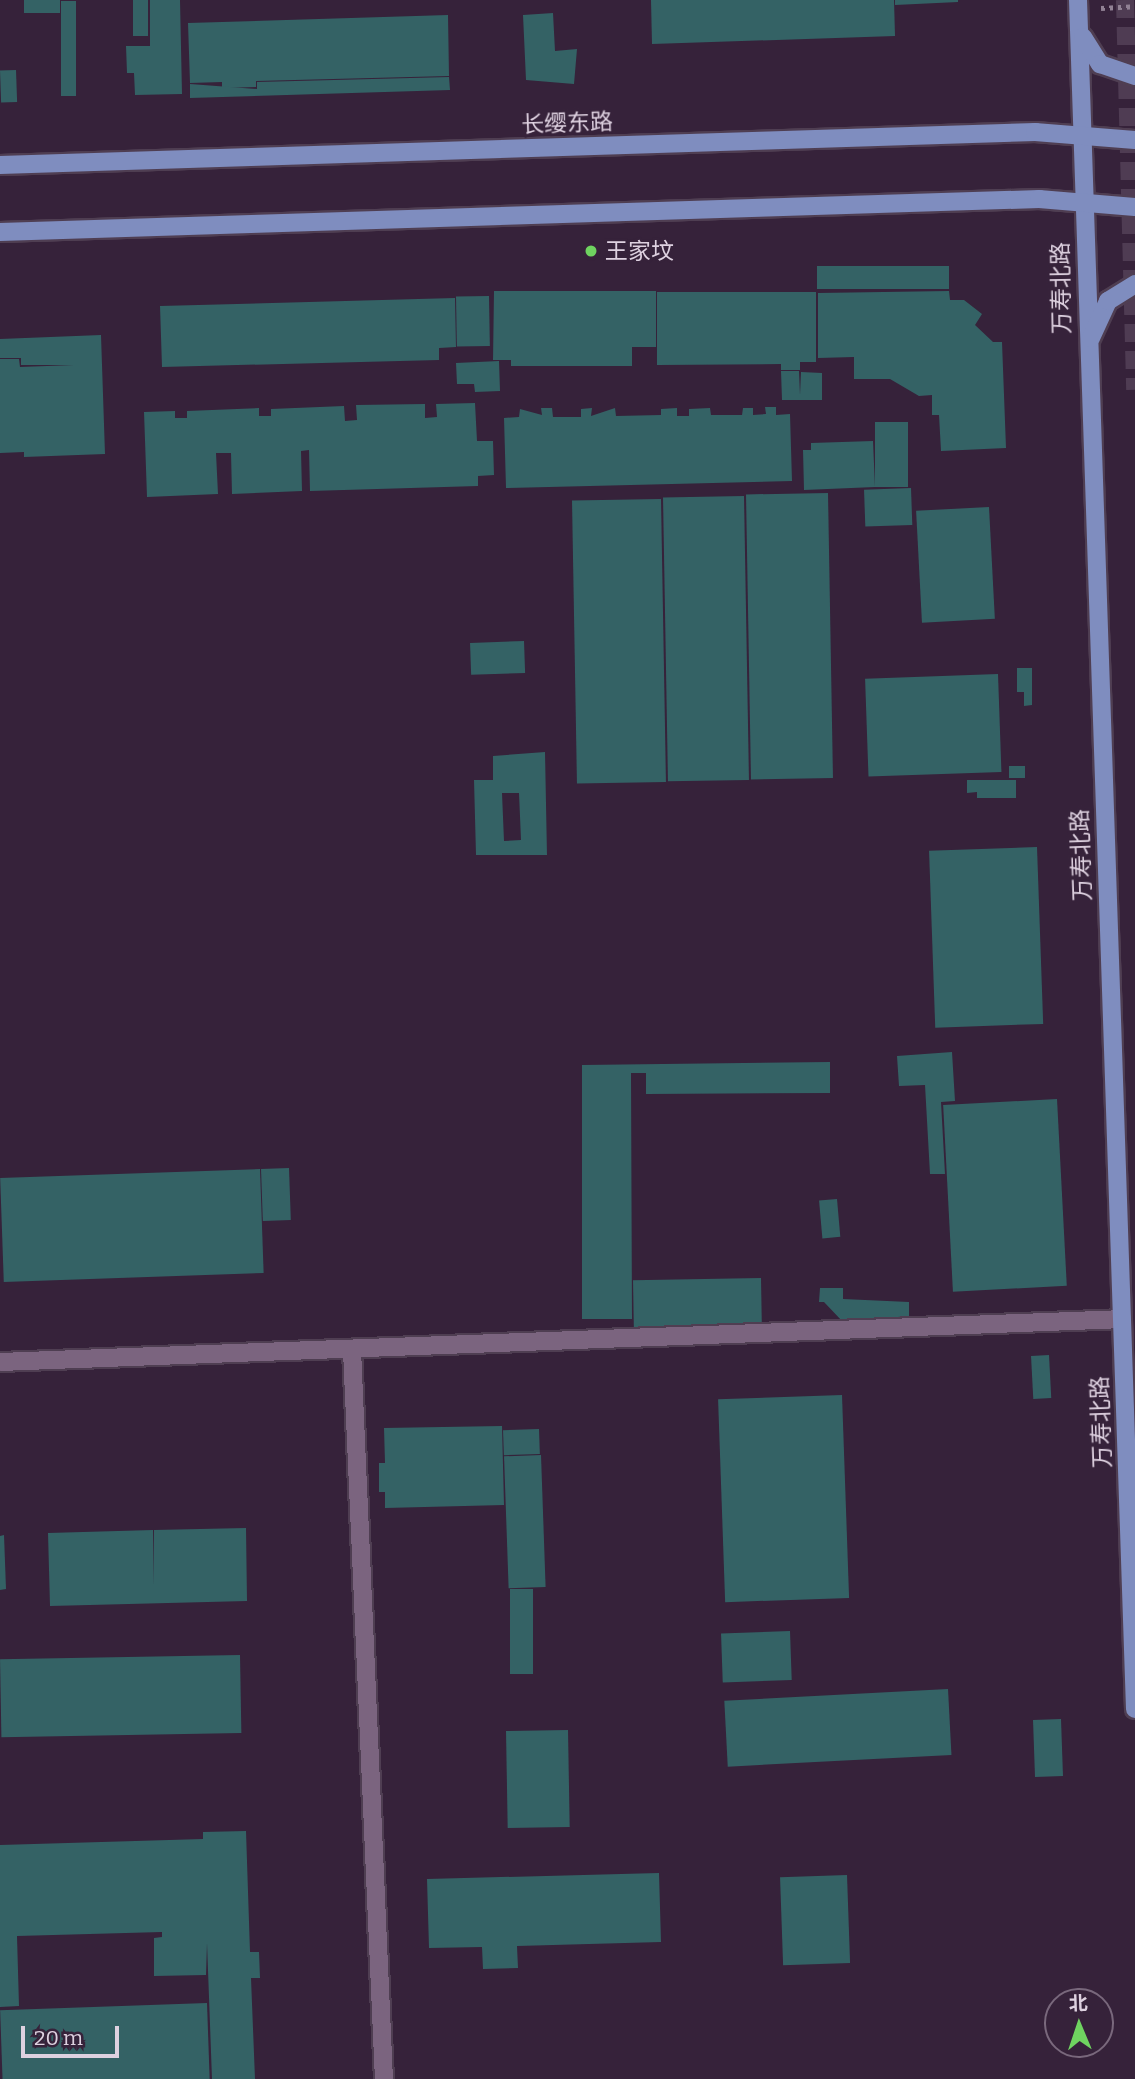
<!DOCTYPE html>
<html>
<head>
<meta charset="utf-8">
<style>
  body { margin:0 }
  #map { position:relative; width:1135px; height:2079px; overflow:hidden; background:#36223a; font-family:Bitter,"Noto Sans SC",serif }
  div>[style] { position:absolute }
  .building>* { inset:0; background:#346265; transform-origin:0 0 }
  .major-tunnel>* { height:18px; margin-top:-9px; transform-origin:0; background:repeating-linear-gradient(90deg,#4f3c53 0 18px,transparent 0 27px) }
  .path>* { height:4.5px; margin-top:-2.25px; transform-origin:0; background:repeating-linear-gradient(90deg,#918194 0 3.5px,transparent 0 8.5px) }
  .roads { filter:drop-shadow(2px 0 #4f3e52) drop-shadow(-2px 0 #4f3e52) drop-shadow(0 2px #4f3e52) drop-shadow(0 -2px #4f3e52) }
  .minor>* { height:18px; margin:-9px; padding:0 9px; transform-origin:9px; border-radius:9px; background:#7b647f }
  .major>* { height:18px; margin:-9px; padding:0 9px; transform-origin:9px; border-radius:9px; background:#7f8dbf }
  .dots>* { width:19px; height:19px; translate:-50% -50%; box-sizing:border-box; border:4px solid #36223a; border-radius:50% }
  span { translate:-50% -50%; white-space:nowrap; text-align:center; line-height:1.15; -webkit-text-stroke:5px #36223a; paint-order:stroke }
  .street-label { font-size:23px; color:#ded1e0 }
  .poi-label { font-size:23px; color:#ded1e0 }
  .left { translate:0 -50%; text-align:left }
  .north { position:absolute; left:1044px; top:1988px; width:70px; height:70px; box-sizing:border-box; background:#36223a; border:2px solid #79687c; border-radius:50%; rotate:358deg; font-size:19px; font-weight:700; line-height:28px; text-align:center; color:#ded1e0 }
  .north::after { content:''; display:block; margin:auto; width:24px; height:32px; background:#6fd360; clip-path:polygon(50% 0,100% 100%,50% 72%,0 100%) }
  .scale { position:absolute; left:21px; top:2026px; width:98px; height:32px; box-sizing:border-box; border:4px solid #ded1e0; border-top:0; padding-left:9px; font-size:21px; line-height:24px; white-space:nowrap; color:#ded1e0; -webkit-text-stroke:5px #36223a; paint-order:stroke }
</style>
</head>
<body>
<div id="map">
  <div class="building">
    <div style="left:24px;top:0;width:36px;height:13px"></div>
    <div style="left:133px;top:0;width:15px;height:36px"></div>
    <div style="clip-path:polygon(150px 0,180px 0,182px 94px,135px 95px,134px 73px,127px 73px,126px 46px,150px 46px)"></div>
    <div style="clip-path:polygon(651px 0,894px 0,895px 36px,652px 44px)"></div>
    <div style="clip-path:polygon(895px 0,958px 0,958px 2px,895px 5px)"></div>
    <div style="left:61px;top:1px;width:15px;height:95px"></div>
    <div style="clip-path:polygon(553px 13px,555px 51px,577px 49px,574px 84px,526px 80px,523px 15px)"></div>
    <div style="clip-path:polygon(448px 15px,449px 76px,256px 81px,256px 87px,222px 88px,222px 82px,190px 83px,188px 23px)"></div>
    <div style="left:16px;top:70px;width:32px;height:16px;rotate:88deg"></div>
    <div style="clip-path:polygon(449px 77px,450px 90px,190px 98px,190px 84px,257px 89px,257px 82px)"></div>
    <div style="left:949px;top:266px;width:23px;height:132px;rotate:90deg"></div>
    <div style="clip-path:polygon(494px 291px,656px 291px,656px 347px,632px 347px,632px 366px,511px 366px,511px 360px,493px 360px)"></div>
    <div style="clip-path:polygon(949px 291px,950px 300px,964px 300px,982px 314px,975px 325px,993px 342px,1002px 342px,1006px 448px,941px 451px,939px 415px,932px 415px,932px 395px,919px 396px,890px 379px,854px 379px,854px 357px,818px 358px,818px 293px)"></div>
    <div style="clip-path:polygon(657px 292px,816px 292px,816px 362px,800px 362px,800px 370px,781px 370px,781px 364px,657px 365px)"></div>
    <div style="left:489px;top:296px;width:50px;height:33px;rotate:89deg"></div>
    <div style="clip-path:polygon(455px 298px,456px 347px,439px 348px,439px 360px,162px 367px,160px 306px)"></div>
    <div style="clip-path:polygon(101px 335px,105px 454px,24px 457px,24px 452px,0 453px,0 359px,19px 359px,20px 367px,74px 365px,21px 365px,21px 358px,0 358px,0 339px)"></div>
    <div style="clip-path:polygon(499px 361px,500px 391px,475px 392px,474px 384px,457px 384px,456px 363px)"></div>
    <div style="clip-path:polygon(781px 371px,799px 371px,800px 395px,801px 372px,822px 373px,822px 400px,782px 400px)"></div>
    <div style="clip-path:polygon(475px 403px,477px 441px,493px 441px,494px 475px,478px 476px,478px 486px,310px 491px,309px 450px,301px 451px,302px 491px,232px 494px,231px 453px,216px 453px,218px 494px,147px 497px,144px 412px,175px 411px,175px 418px,187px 418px,187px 411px,259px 408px,259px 416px,271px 416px,271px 409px,344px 406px,345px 421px,357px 420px,356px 405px,425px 404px,425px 418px,437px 417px,436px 404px)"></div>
    <div style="clip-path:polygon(765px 407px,776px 407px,776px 415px,790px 414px,792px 481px,506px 488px,504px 418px,519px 417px,520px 409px,542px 415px,541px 408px,552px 408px,553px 417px,581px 417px,581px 409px,592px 408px,591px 416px,615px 408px,616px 416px,661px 415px,661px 409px,677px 408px,677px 416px,689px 416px,689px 409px,710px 408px,711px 415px,742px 415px,743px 408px,753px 408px,753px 415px,766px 414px)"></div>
    <div style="left:875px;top:422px;width:33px;height:65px"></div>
    <div style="clip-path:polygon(873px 441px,875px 487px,804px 490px,803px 450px,811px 450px,811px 443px)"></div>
    <div style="left:911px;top:488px;width:37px;height:47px;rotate:88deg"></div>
    <div style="left:828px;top:493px;width:285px;height:82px;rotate:89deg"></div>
    <div style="left:744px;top:496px;width:284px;height:81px;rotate:89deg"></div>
    <div style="left:661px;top:499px;width:283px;height:89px;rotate:89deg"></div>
    <div style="left:989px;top:507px;width:112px;height:73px;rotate:87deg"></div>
    <div style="left:524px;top:641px;width:32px;height:54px;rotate:88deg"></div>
    <div style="clip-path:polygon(1017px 668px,1032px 668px,1032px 705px,1024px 706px,1024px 692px,1017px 692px)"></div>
    <div style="left:998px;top:674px;width:98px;height:133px;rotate:88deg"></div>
    <div style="clip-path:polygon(evenodd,545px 752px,547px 855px,476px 855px,474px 780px,493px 780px,493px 756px,545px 752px,502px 793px,519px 793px,521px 840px,504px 841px,502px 793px)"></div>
    <div style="left:1009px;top:766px;width:16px;height:12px"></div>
    <div style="clip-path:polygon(967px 780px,1016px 780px,1016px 798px,977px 798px,977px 792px,967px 793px)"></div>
    <div style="left:1037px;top:847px;width:177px;height:108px;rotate:88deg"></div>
    <div style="clip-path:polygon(952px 1052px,955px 1101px,941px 1102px,945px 1174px,930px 1174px,925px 1085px,899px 1086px,897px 1056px)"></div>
    <div style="clip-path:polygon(830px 1062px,830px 1093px,646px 1094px,646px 1073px,631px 1073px,632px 1319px,582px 1319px,582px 1065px)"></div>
    <div style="left:1057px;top:1099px;width:187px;height:114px;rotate:87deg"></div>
    <div style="left:289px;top:1168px;width:52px;height:28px;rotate:88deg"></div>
    <div style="left:260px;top:1169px;width:104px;height:260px;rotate:88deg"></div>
    <div style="left:837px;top:1199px;width:38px;height:18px;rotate:85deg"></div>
    <div style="left:761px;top:1278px;width:47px;height:128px;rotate:89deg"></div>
    <div style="clip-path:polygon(820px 1288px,843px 1288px,843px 1299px,909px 1302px,909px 1316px,843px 1322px,824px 1302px,819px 1302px)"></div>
    <div style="left:1049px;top:1355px;width:43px;height:18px;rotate:87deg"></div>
    <div style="left:842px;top:1395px;width:203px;height:124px;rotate:88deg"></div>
    <div style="clip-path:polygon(502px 1426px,504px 1505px,385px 1508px,385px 1492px,379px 1492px,379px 1463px,385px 1463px,384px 1428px)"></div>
    <div style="left:539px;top:1429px;width:25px;height:36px;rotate:88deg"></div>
    <div style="left:541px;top:1455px;width:132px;height:37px;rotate:88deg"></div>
    <div style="clip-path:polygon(246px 1528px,247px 1601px,50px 1606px,48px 1533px,153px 1530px,154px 1586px,154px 1530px)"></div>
    <div style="clip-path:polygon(4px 1535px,6px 1589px,0 1590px,0 1536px)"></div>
    <div style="left:510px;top:1589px;width:23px;height:85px"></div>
    <div style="left:790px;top:1631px;width:49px;height:69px;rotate:88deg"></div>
    <div style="left:240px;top:1655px;width:78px;height:240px;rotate:89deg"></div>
    <div style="left:948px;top:1689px;width:66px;height:224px;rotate:87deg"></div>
    <div style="left:1061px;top:1719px;width:57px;height:28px;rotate:88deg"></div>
    <div style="left:568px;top:1730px;width:97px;height:62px;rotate:89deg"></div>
    <div style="clip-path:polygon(246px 1831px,250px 1952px,259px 1952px,260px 1978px,251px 1978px,255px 2079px,212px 2079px,207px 1943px,206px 1975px,154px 1976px,154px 1938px,162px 1937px,162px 1932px,17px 1936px,19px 2006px,0 2007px,0 1845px,203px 1839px,203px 1832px)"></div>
    <div style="clip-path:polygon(659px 1873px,661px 1942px,517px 1946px,518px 1968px,483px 1969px,482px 1947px,429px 1948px,427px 1879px)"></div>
    <div style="left:847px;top:1875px;width:88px;height:67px;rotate:88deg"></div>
    <div style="left:207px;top:2003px;width:76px;height:207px;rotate:88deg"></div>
  </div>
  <div class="major-tunnel">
    <div style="left:1125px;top:0;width:390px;rotate:88.5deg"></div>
  </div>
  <div class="path">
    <div style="left:1101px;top:8px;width:34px;rotate:-3deg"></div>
  </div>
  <div class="roads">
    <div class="minor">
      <div style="left:352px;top:1350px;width:730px;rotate:87.49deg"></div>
      <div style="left:0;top:1362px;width:1123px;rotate:-2.19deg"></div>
    </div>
    <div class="major">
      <div style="left:1078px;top:0;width:1710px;rotate:88.09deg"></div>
      <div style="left:1083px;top:37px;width:32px;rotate:58deg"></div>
      <div style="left:1100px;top:64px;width:37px;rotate:19deg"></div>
      <div style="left:0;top:165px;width:1036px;rotate:-1.83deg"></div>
      <div style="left:1035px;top:132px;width:100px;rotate:4.6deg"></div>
      <div style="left:0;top:232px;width:1040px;rotate:-1.82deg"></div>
      <div style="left:1039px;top:199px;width:96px;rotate:4.8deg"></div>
      <div style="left:1091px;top:338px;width:41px;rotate:-65.3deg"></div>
      <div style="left:1108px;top:301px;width:32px;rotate:-32deg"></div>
    </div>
  </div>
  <div class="dots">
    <div style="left:591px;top:251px;background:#6fd360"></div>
  </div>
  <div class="street-label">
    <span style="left:567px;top:123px;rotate:-2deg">长缨东路</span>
    <span style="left:1061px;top:288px;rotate:-91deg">万寿北路</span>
    <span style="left:1081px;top:855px;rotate:-92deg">万寿北路</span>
    <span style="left:1101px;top:1422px;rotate:-92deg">万寿北路</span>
  </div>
  <div class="poi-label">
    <span class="left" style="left:605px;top:251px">王家坟</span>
  </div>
  <div class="north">北</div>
  <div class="scale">20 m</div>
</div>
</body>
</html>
